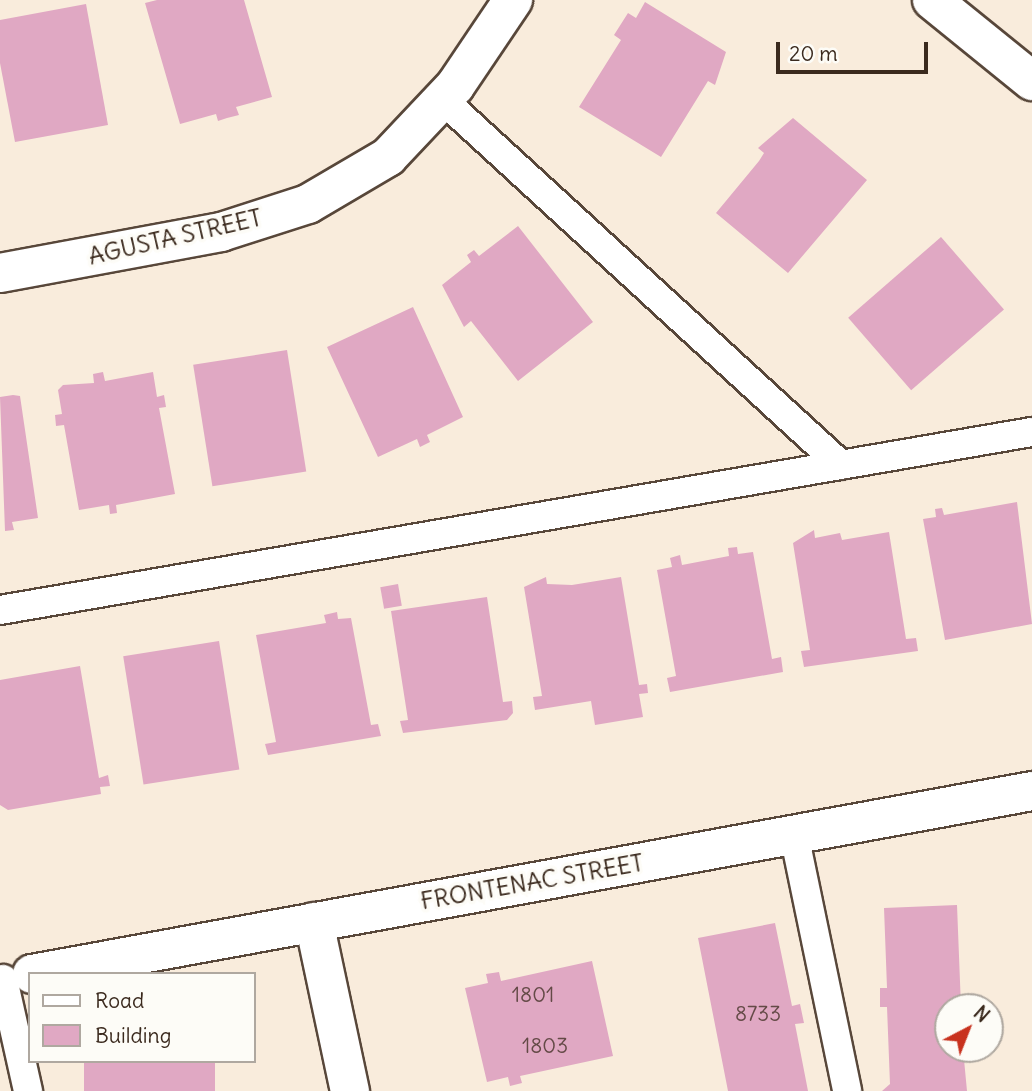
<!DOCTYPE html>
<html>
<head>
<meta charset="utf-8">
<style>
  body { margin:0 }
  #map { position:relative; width:1032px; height:1091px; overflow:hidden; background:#f9ecdc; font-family:Delius,sans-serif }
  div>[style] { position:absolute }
  .building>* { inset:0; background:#e0a8c3; transform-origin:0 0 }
  .roads { filter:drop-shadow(2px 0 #58473a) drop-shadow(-2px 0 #58473a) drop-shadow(0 2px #58473a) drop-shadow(0 -2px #58473a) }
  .lane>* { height:28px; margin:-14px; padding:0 14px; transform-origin:14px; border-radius:14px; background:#fff }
  .street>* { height:38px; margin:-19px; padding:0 19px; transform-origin:19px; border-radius:19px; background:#fff }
  .secondary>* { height:38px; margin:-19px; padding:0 19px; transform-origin:19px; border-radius:19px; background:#fff }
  span { translate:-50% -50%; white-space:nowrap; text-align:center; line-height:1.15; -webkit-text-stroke:7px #fdfcf7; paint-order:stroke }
  .number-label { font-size:21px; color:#644a47 }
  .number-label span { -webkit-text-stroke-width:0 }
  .street-label { font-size:24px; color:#3b2a1e }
  .legend { position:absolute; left:28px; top:972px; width:228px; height:91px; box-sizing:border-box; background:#fdfcf7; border:2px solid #afa8a0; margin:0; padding:9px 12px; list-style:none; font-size:21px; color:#3b2a1e }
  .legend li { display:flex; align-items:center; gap:14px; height:35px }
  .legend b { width:35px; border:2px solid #afa8a0 }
  .north { position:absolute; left:934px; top:993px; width:70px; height:70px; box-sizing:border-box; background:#fdfcf7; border:2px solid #afa8a0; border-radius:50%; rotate:42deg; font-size:19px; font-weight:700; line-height:28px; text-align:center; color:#3b2a1e }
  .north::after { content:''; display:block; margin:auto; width:24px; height:32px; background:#c8321e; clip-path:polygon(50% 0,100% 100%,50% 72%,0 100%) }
  .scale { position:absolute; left:776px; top:42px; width:152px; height:32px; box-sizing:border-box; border:4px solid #3b2a1e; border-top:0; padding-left:9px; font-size:21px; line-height:24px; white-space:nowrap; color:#3b2a1e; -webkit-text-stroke:5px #fdfcf7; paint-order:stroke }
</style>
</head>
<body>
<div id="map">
  <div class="building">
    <div style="clip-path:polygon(157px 0,244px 0,272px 97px,236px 107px,239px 115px,227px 118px,218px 121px,216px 114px,180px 124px,145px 3px)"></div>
    <div style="clip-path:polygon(645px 2px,726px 52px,715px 85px,708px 81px,661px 157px,579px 107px,621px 40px,614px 35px,628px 13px,636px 18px)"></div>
    <div style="clip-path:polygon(86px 4px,108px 125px,15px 142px,0 63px,0 20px)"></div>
    <div style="clip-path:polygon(793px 118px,867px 180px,788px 273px,716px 213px,759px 161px,764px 153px,758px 148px)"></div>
    <div style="clip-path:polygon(518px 226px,593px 322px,518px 381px,471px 321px,464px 327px,442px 285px,471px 262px,467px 255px,474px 250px,479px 256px)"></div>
    <div style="left:941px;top:237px;width:96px;height:123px;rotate:49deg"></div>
    <div style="clip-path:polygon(413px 307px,463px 417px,427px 435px,430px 442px,420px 447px,417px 439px,378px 457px,327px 347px)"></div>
    <div style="left:287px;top:350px;width:123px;height:95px;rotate:81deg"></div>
    <div style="clip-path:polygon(103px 372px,105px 381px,153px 372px,157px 397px,164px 395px,166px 407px,159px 408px,175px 494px,116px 505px,117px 513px,110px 514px,109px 505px,79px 510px,64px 425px,56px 426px,55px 415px,62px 414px,58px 390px,63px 385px,94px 383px,93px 374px)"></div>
    <div style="clip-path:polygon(13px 395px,20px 396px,38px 518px,12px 522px,14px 530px,5px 531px,0 397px)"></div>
    <div style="clip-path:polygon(1017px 502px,1032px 624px,945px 640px,923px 519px,936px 517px,935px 509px,942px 508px,944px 515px)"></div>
    <div style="clip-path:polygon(814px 530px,815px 538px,840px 533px,842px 540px,889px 532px,906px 639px,916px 638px,918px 651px,804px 667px,801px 651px,810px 650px,793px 543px)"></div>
    <div style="clip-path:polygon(737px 547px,738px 554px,753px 552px,772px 659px,781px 657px,783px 672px,670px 692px,667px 678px,676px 676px,657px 570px,672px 567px,670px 558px,680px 555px,682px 565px,729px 556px,728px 548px)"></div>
    <div style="clip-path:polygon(546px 577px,547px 584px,572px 585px,621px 577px,639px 685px,647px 684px,648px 693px,639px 694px,643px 717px,595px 725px,591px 701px,535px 710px,533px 697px,542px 696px,524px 587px)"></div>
    <div style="left:398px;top:584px;width:22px;height:18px;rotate:80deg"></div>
    <div style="clip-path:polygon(487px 597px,503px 702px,512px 701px,513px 713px,507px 720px,403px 733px,400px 721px,408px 720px,391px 611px)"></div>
    <div style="clip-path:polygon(337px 612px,338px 619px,351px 618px,371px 725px,378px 724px,381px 736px,268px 755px,265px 744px,276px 742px,256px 635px,326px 623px,324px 615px)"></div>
    <div style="left:219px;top:641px;width:130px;height:97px;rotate:81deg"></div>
    <div style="clip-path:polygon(80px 666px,99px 778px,108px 775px,110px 786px,100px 787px,101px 794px,8px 810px,0 805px,0 680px)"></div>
    <div style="clip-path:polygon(957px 905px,961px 1007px,948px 1007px,948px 1049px,963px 1049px,967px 1091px,882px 1091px,890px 1084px,887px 1007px,880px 1007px,880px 988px,887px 988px,884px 908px)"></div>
    <div style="clip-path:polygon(775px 923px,792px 1006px,800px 1004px,804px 1023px,795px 1024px,808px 1091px,728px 1091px,698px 938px)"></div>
    <div style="clip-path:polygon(592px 961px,613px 1056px,520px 1076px,522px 1083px,510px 1086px,508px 1077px,487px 1082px,465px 988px,488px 983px,486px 974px,499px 972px,501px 981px)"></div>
    <div style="left:84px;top:1061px;width:131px;height:31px"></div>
  </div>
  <div class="roads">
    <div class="lane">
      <div style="left:442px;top:99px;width:541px;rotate:42.53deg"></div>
      <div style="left:0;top:610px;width:1047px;rotate:-9.79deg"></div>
      <div style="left:794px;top:834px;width:262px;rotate:78.3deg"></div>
      <div style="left:3px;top:979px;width:115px;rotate:77.4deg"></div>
    </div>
    <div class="street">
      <div style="left:0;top:273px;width:225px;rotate:-10.5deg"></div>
      <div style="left:221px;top:232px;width:91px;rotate:-17.8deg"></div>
      <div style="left:308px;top:204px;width:93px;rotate:-30.4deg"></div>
      <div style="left:388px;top:157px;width:98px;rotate:-46.7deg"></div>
      <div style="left:455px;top:86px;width:104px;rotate:-56deg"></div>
      <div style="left:314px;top:922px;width:173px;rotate:78deg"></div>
      <div style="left:32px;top:974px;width:1017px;rotate:-10.37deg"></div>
    </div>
    <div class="secondary">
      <div style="left:932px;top:0;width:129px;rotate:39deg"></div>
    </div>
  </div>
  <div class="number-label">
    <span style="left:533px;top:995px">1801</span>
    <span style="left:758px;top:1014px">8733</span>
    <span style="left:545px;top:1046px">1803</span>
  </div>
  <div class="street-label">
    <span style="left:175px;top:237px;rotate:-13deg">AGUSTA STREET</span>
    <span style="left:532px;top:882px;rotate:-10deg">FRONTENAC STREET</span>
  </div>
  <ul class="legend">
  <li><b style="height:9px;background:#fff"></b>Road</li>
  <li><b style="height:19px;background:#e0a8c3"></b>Building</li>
  </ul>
  <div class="north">N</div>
  <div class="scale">20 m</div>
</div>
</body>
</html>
